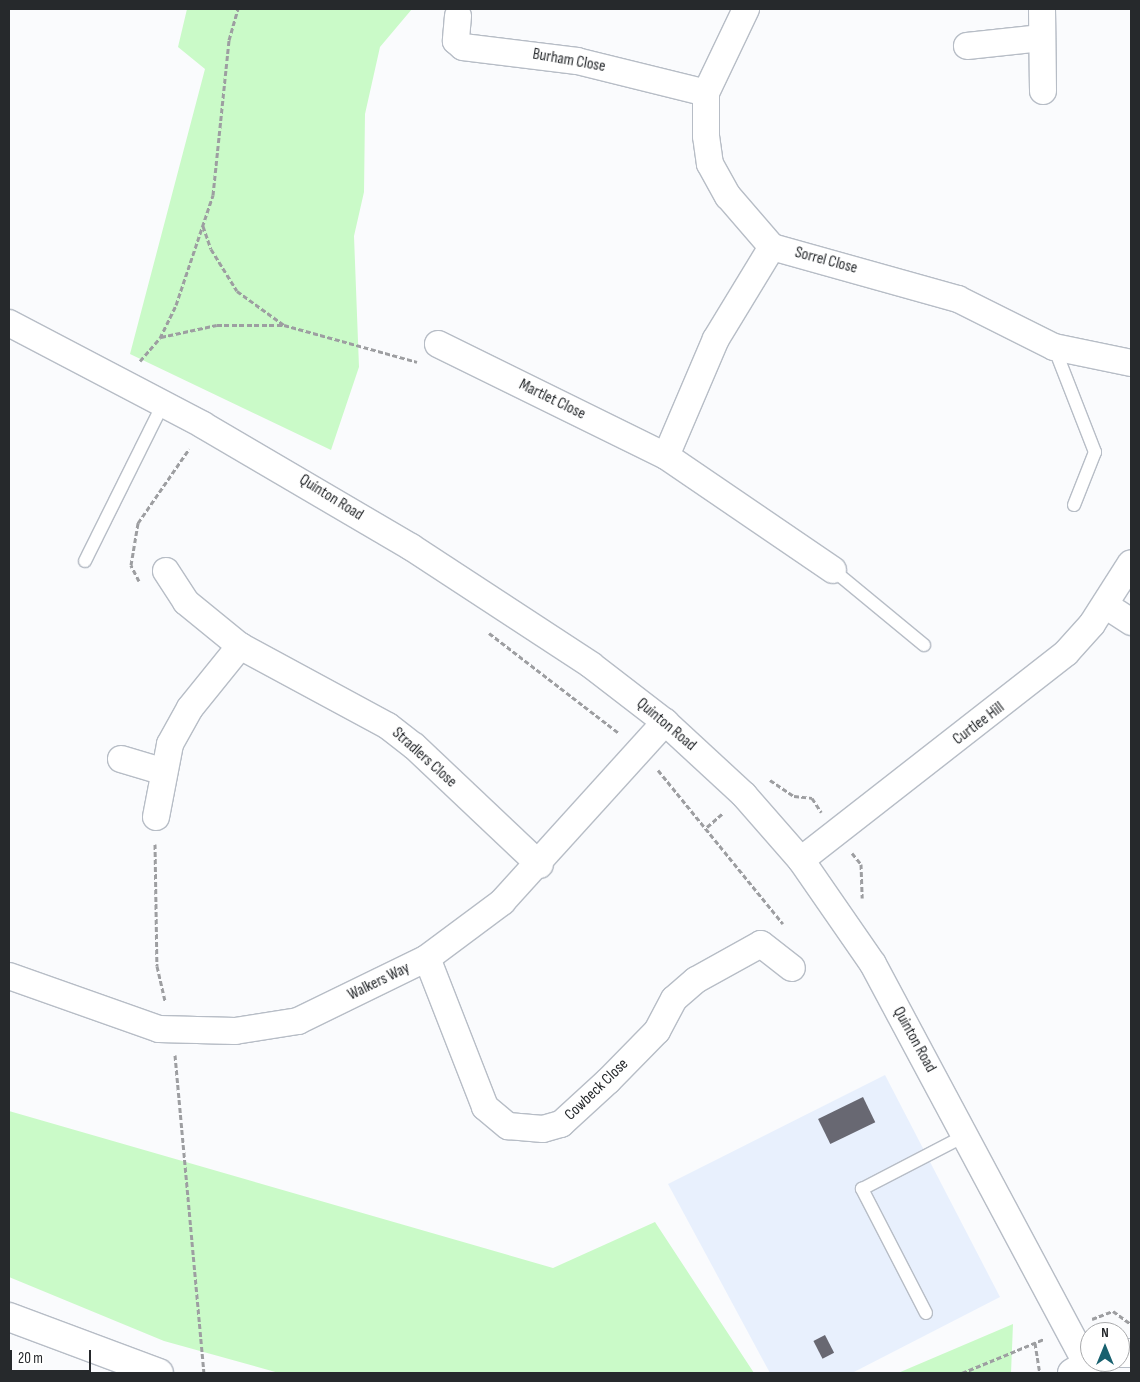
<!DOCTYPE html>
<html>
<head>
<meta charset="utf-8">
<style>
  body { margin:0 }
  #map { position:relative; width:1140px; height:1382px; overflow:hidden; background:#fafbfd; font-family:"Sofia Sans Condensed",sans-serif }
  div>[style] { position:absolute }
  .built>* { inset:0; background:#e8f0fd }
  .green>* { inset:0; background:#cafac8 }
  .building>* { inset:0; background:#686872; transform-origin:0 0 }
  .path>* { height:3px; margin-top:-1.5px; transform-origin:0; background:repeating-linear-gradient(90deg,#9d9ea1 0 5px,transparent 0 7.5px) }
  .roads { filter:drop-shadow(1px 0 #b7bdc6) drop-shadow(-1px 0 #b7bdc6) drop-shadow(0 1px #b7bdc6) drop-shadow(0 -1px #b7bdc6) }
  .service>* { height:12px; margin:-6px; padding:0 6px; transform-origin:6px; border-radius:6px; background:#fff }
  .minor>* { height:26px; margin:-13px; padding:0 13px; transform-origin:13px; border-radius:13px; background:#fff }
  .tertiary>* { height:28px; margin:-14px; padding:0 14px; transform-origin:14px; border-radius:14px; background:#fff }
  span { translate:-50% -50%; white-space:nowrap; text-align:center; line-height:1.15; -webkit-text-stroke:5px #fff; paint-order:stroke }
  .street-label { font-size:16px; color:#26292c }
  .frame { position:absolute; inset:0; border:10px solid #26292c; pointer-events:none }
  .north { position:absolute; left:1080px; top:1322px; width:50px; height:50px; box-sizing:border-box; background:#fff; border:1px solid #a8a9ab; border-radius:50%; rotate:0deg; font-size:14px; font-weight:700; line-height:20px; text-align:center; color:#26292c }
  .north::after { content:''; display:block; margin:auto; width:18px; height:22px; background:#18616f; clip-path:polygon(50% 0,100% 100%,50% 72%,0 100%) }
  .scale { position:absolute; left:10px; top:1350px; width:81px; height:22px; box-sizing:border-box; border:2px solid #26292c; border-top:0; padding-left:6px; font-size:15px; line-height:18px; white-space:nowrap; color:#26292c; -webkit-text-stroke:4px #fff; paint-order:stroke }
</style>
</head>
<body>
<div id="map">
  <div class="built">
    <div style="clip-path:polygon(885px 1075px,1000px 1297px,852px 1373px,770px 1373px,668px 1184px)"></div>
  </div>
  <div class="green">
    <div style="clip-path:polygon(187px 9px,412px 9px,380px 47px,365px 114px,364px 192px,354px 236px,359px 367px,331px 450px,130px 354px,205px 69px,178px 47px)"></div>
    <div style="clip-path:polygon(9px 1111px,553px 1268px,655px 1222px,754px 1373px,279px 1373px,164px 1341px,9px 1277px)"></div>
    <div style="clip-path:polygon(1013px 1324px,1011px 1373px,898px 1373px)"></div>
  </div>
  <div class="building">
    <div style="left:863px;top:1097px;width:28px;height:50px;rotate:64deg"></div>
    <div style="left:825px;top:1335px;width:20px;height:13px;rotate:63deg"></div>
  </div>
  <div class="path">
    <div style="left:203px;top:226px;width:24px;rotate:71deg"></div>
    <div style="left:211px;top:249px;width:49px;rotate:58.2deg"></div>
    <div style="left:237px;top:291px;width:58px;rotate:35.9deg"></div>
    <div style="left:284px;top:325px;width:138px;rotate:15.5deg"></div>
    <div style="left:161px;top:337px;width:57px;rotate:-12.1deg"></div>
    <div style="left:217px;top:325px;width:66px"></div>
    <div style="left:140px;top:361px;width:30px;rotate:-49deg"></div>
    <div style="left:160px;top:338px;width:37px;rotate:-64deg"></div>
    <div style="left:176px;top:305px;width:116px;rotate:-71.4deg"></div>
    <div style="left:213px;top:195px;width:156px;rotate:-84.1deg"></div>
    <div style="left:229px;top:40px;width:32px;rotate:-74deg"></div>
    <div style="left:139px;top:581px;width:18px;rotate:-117deg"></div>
    <div style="left:131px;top:565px;width:43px;rotate:-80.5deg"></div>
    <div style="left:138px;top:523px;width:90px;rotate:-55.4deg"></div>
    <div style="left:489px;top:633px;width:164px;rotate:37.6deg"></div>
    <div style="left:658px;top:770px;width:198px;rotate:50.9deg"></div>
    <div style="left:770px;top:780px;width:29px;rotate:34deg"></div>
    <div style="left:794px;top:796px;width:18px;rotate:6deg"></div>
    <div style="left:812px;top:798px;width:17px;rotate:57deg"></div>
    <div style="left:707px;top:827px;width:21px;rotate:-41deg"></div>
    <div style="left:155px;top:844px;width:122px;rotate:89.1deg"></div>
    <div style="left:157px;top:966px;width:37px;rotate:77deg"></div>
    <div style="left:852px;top:853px;width:14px;rotate:51deg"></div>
    <div style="left:861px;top:864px;width:34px;rotate:88deg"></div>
    <div style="left:175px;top:1055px;width:319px;rotate:84.8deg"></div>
    <div style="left:1092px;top:1319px;width:22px;rotate:-21deg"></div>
    <div style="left:1113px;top:1311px;width:22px;rotate:36deg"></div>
    <div style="left:1035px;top:1343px;width:30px;rotate:81deg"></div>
    <div style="left:962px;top:1373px;width:89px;rotate:-22.5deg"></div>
  </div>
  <div class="roads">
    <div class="service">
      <div style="left:1054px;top:347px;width:113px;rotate:68.7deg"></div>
      <div style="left:1095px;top:452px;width:57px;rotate:111.6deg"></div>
      <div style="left:85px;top:561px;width:175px;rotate:-63.6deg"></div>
      <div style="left:833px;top:570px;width:118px;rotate:39.5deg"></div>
      <div style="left:926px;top:1313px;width:140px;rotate:-117.3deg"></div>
      <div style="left:862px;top:1189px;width:117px;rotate:-27.4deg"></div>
    </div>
    <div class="minor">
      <div style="left:746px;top:9px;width:93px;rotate:115.5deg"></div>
      <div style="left:706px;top:93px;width:43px;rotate:90deg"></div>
      <div style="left:706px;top:136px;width:28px;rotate:82deg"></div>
      <div style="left:710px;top:164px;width:37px;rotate:61deg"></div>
      <div style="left:728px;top:196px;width:67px;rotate:49.2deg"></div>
      <div style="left:772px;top:247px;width:193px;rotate:15.6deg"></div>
      <div style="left:958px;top:299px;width:107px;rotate:26.6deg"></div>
      <div style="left:1054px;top:347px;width:79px;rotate:11.7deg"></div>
      <div style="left:1042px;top:9px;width:82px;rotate:89.3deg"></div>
      <div style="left:458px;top:16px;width:25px;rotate:95deg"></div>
      <div style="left:456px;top:41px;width:9px;rotate:41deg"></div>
      <div style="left:463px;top:47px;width:115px;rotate:7deg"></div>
      <div style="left:577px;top:61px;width:133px;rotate:13.9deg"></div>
      <div style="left:967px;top:46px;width:75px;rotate:-6.1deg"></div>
      <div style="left:9px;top:323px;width:219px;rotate:27.7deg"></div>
      <div style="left:203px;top:425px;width:241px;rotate:30.4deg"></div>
      <div style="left:411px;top:547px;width:215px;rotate:33.2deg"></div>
      <div style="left:591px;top:665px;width:93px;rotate:37.6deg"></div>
      <div style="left:665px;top:722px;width:108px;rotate:42.7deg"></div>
      <div style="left:744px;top:795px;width:86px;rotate:48.8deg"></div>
      <div style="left:801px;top:860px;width:126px;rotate:55.3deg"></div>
      <div style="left:873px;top:964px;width:454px;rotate:61.9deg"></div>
      <div style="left:438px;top:344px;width:254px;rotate:26.2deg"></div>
      <div style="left:666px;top:456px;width:127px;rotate:-66.9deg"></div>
      <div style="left:716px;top:339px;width:108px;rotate:-58.7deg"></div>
      <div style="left:666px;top:456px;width:202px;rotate:34.3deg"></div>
      <div style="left:166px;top:571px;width:37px;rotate:57deg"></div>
      <div style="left:186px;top:602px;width:70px;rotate:39.2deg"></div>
      <div style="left:240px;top:646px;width:168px;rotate:28.4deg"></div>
      <div style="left:388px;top:726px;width:33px;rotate:38deg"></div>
      <div style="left:414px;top:746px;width:173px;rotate:43.4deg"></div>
      <div style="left:1105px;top:605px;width:31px;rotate:33deg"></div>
      <div style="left:121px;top:759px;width:42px;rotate:16.7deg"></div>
      <div style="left:156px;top:817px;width:74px;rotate:-79.1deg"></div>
      <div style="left:170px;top:744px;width:41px;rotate:-60.9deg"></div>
      <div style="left:190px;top:708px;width:80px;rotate:-51.1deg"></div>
      <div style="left:801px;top:860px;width:336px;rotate:-38deg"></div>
      <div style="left:1066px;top:653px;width:39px;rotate:-48deg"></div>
      <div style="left:1092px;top:624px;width:72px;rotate:-57.4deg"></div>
      <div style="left:427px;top:958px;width:160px;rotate:68.7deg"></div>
      <div style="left:485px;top:1107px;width:30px;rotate:40deg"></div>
      <div style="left:508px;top:1126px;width:35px;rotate:5deg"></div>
      <div style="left:543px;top:1129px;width:19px;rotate:-16deg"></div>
      <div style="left:561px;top:1124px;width:64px;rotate:-42.5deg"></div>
      <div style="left:608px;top:1081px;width:70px;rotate:-45.6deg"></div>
      <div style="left:657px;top:1031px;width:36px;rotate:-62deg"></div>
      <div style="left:674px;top:999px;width:29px;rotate:-41deg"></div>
      <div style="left:696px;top:980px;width:74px;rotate:-29deg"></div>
      <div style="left:761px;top:944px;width:39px;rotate:38deg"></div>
      <div style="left:9px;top:976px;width:159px;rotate:19.5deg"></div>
      <div style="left:159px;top:1029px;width:76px;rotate:1.5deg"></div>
      <div style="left:235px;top:1031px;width:64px;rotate:-9deg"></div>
      <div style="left:298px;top:1021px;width:144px;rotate:-26deg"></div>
      <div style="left:427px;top:958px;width:94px;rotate:-36.7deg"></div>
      <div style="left:502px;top:902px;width:243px;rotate:-47.8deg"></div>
    </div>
    <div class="tertiary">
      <div style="left:9px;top:1317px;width:160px;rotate:20.5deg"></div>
      <div style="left:1120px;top:1353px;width:11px"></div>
      <div style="left:1072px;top:1373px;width:21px;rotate:-31deg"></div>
    </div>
  </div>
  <div class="street-label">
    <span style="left:569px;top:61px;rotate:10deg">Burham Close</span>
    <span style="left:826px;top:261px;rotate:15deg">Sorrel Close</span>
    <span style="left:552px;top:400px;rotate:26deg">Martlet Close</span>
    <span style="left:331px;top:498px;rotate:32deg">Quinton Road</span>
    <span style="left:979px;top:724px;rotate:-37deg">Curtlee Hill</span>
    <span style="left:666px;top:725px;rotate:40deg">Quinton Road</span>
    <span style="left:424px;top:758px;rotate:42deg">Stradlers Close</span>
    <span style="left:379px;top:982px;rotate:-26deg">Walkers Way</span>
    <span style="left:914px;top:1040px;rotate:61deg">Quinton Road</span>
    <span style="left:597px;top:1090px;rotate:-44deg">Cowbeck Close</span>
  </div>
  <div class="frame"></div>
  <div class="north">N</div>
  <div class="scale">20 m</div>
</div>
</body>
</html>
